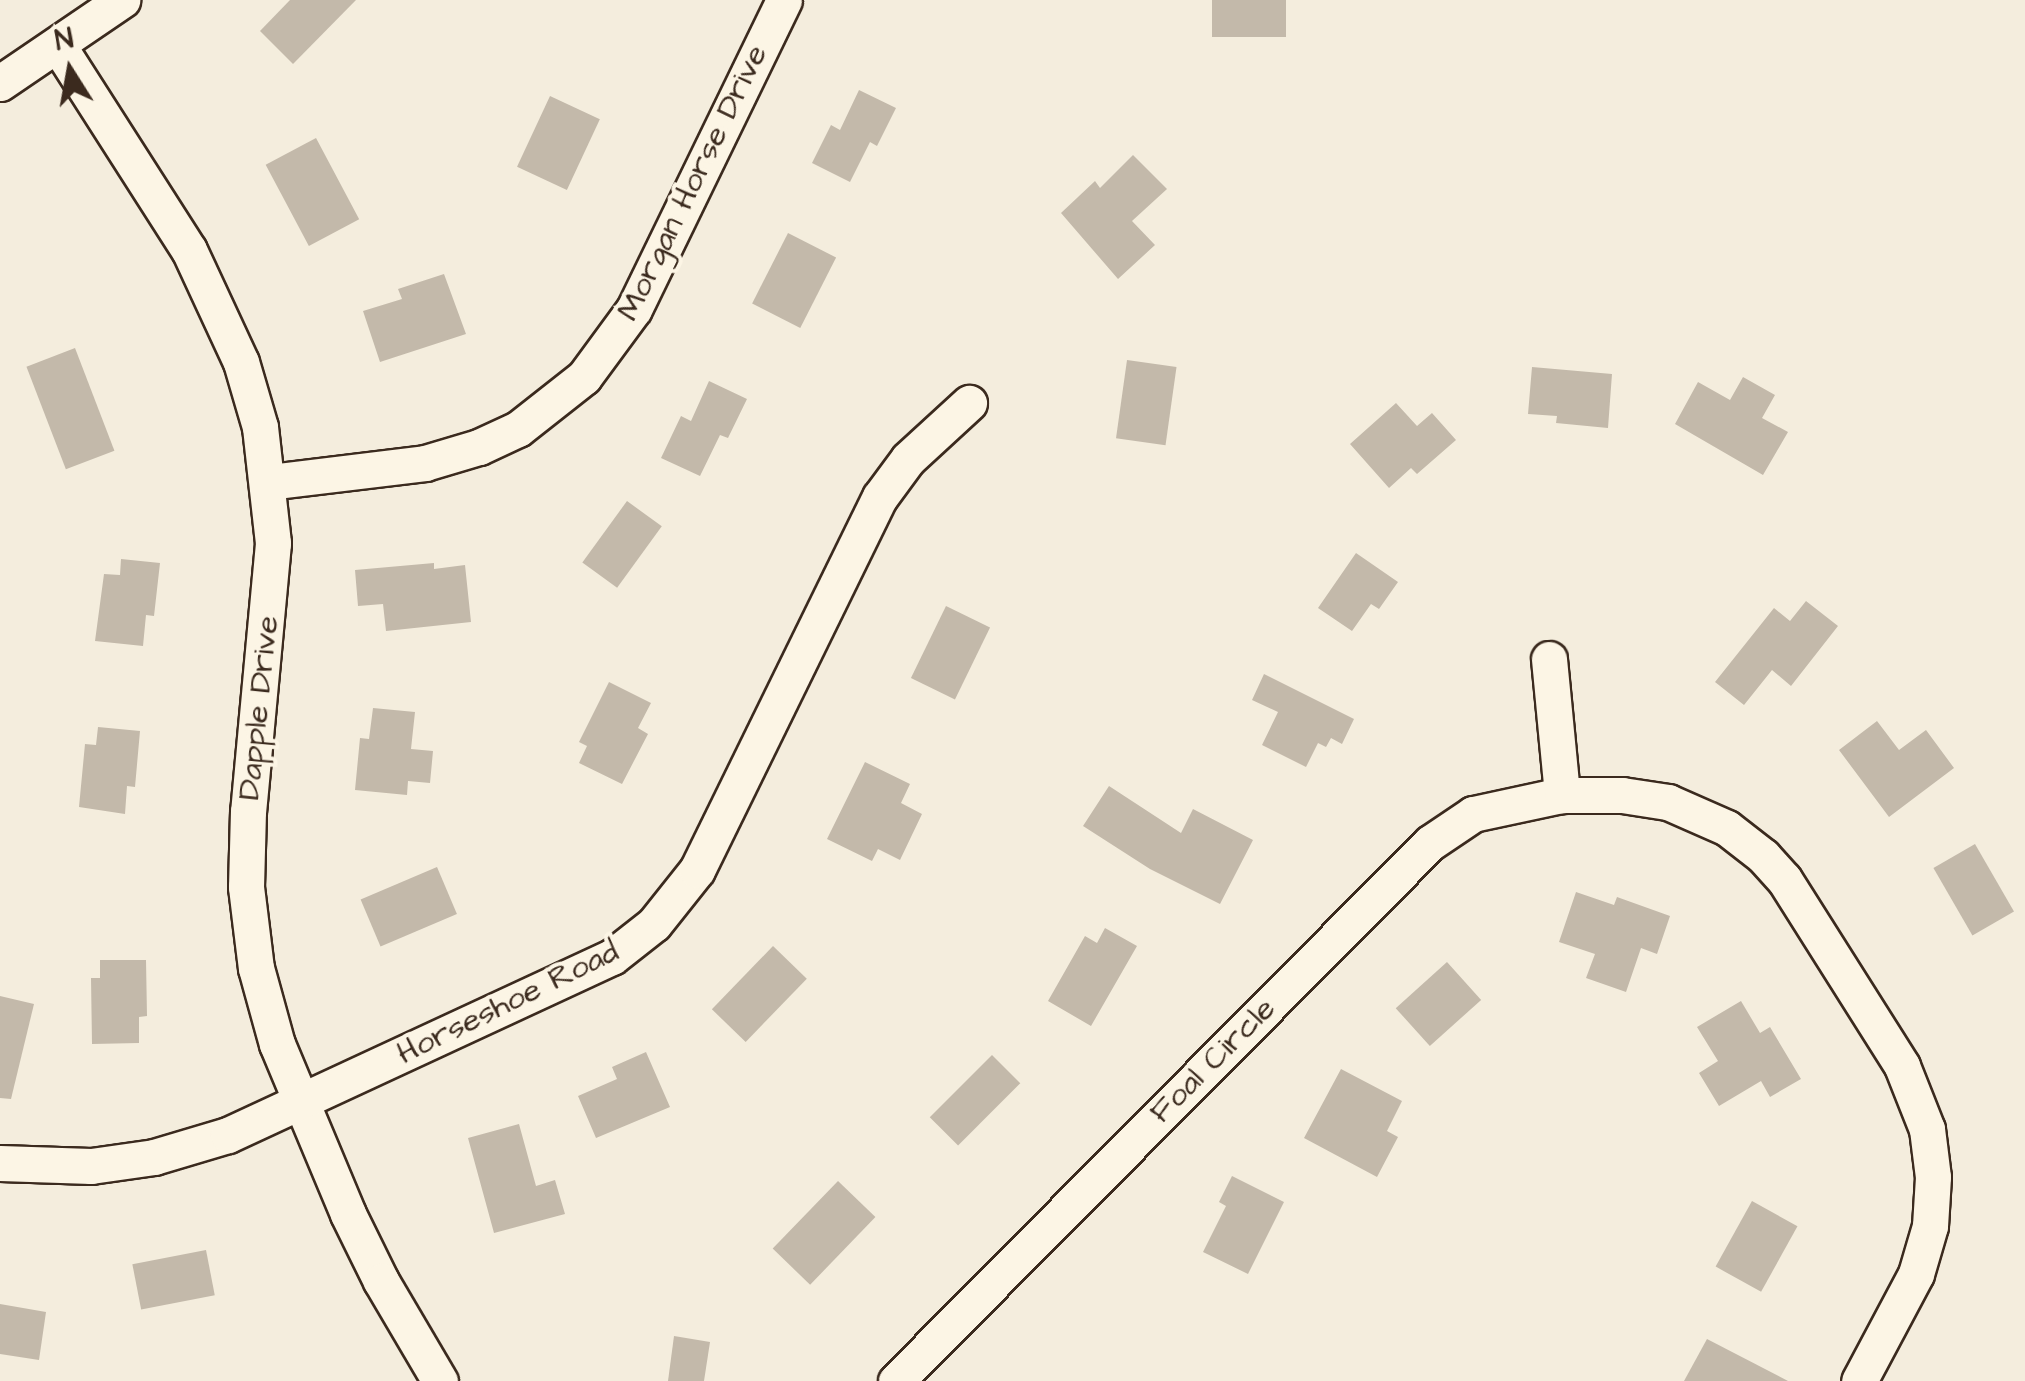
<!DOCTYPE html>
<html>
<head>
<meta charset="utf-8">
<style>
  body { margin:0 }
  #map { position:relative; width:2025px; height:1381px; overflow:hidden; background:#f4eddd; font-family:"Architects Daughter",sans-serif }
  div>[style] { position:absolute }
  .building>* { inset:0; background:#c3b9aa; transform-origin:0 0 }
  .roads { filter:drop-shadow(2px 0 #3b2a1e) drop-shadow(-2px 0 #3b2a1e) drop-shadow(0 2px #3b2a1e) drop-shadow(0 -2px #3b2a1e) }
  .minor>* { height:35px; margin:-17.5px; padding:0 17.5px; transform-origin:17.5px; border-radius:17.5px; background:#fcf5e5 }
  span { translate:-50% -50%; white-space:nowrap; text-align:center; line-height:1.15; -webkit-text-stroke:8px #fcf5e5; paint-order:stroke }
  .street-label { font-size:32px; color:#3b2a1e }
  .north { position:absolute; left:20px; top:20px; width:100px; height:100px; -webkit-text-stroke:8px #fcf5e5; paint-order:stroke; rotate:349deg; font-size:28px; font-weight:700; line-height:40px; text-align:center; color:#3b2a1e }
  .north::after { content:''; display:block; margin:auto; width:35px; height:45px; background:#3b2a1e; clip-path:polygon(50% 0,100% 100%,50% 72%,0 100%) }
</style>
</head>
<body>
<div id="map">
  <div class="building">
    <div style="clip-path:polygon(290px 0,356px 0,293px 64px,260px 31px)"></div>
    <div style="left:1212px;top:0;width:74px;height:37px"></div>
    <div style="clip-path:polygon(859px 90px,896px 108px,877px 146px,870px 142px,850px 182px,812px 163px,831px 125px,840px 130px)"></div>
    <div style="left:550px;top:96px;width:55px;height:78px;rotate:25deg"></div>
    <div style="left:316px;top:138px;width:92px;height:57px;rotate:62deg"></div>
    <div style="clip-path:polygon(1133px 155px,1167px 189px,1132px 221px,1155px 245px,1118px 279px,1061px 213px,1095px 181px,1100px 188px)"></div>
    <div style="left:788px;top:233px;width:54px;height:79px;rotate:27deg"></div>
    <div style="clip-path:polygon(444px 274px,466px 334px,380px 362px,363px 311px,402px 299px,398px 289px)"></div>
    <div style="left:75px;top:348px;width:110px;height:52px;rotate:69deg"></div>
    <div style="left:1127px;top:360px;width:50px;height:79px;rotate:8deg"></div>
    <div style="clip-path:polygon(1532px 367px,1612px 374px,1608px 428px,1556px 423px,1557px 416px,1528px 414px)"></div>
    <div style="clip-path:polygon(1743px 377px,1775px 395px,1762px 418px,1788px 432px,1763px 475px,1675px 424px,1698px 382px,1730px 400px)"></div>
    <div style="clip-path:polygon(709px 381px,747px 399px,728px 438px,720px 435px,700px 476px,661px 458px,681px 416px,691px 421px)"></div>
    <div style="clip-path:polygon(1396px 403px,1417px 426px,1432px 413px,1456px 440px,1417px 474px,1411px 468px,1389px 488px,1350px 444px)"></div>
    <div style="left:627px;top:501px;width:43px;height:76px;rotate:36deg"></div>
    <div style="clip-path:polygon(1356px 553px,1398px 582px,1379px 609px,1371px 604px,1352px 631px,1318px 608px)"></div>
    <div style="clip-path:polygon(121px 559px,160px 563px,154px 616px,146px 615px,143px 646px,95px 641px,104px 574px,120px 575px)"></div>
    <div style="clip-path:polygon(434px 563px,434px 569px,465px 565px,471px 622px,386px 631px,383px 604px,358px 606px,355px 570px)"></div>
    <div style="clip-path:polygon(1806px 601px,1838px 626px,1791px 686px,1772px 670px,1744px 705px,1715px 682px,1774px 608px,1790px 621px)"></div>
    <div style="left:946px;top:606px;width:49px;height:80px;rotate:26deg"></div>
    <div style="clip-path:polygon(1264px 674px,1354px 719px,1342px 744px,1331px 738px,1326px 747px,1318px 743px,1306px 767px,1262px 745px,1278px 712px,1252px 700px)"></div>
    <div style="clip-path:polygon(609px 682px,651px 703px,638px 728px,648px 734px,622px 784px,579px 763px,587px 746px,579px 742px)"></div>
    <div style="clip-path:polygon(373px 708px,415px 712px,411px 749px,433px 751px,430px 783px,408px 781px,407px 795px,355px 790px,360px 738px,369px 739px)"></div>
    <div style="clip-path:polygon(1877px 721px,1899px 750px,1926px 730px,1954px 768px,1889px 817px,1839px 750px)"></div>
    <div style="clip-path:polygon(98px 727px,140px 731px,135px 787px,127px 786px,125px 814px,79px 807px,85px 744px,96px 745px)"></div>
    <div style="clip-path:polygon(865px 762px,910px 784px,901px 803px,922px 814px,900px 860px,878px 849px,872px 861px,827px 839px)"></div>
    <div style="clip-path:polygon(1109px 786px,1181px 833px,1193px 809px,1253px 840px,1220px 904px,1150px 869px,1083px 826px)"></div>
    <div style="left:1975px;top:844px;width:78px;height:48px;rotate:60deg"></div>
    <div style="left:437px;top:867px;width:51px;height:83px;rotate:67deg"></div>
    <div style="clip-path:polygon(1576px 892px,1614px 905px,1617px 897px,1670px 916px,1657px 954px,1641px 948px,1626px 992px,1586px 978px,1595px 954px,1559px 942px)"></div>
    <div style="clip-path:polygon(1105px 928px,1137px 946px,1091px 1026px,1048px 1001px,1085px 936px,1097px 943px)"></div>
    <div style="left:773px;top:946px;width:47px;height:88px;rotate:44deg"></div>
    <div style="clip-path:polygon(100px 960px,146px 960px,147px 1016px,139px 1017px,139px 1043px,92px 1044px,91px 978px,100px 978px)"></div>
    <div style="left:1447px;top:962px;width:51px;height:69px;rotate:48deg"></div>
    <div style="clip-path:polygon(0 996px,34px 1004px,11px 1099px,0 1098px)"></div>
    <div style="clip-path:polygon(1741px 1001px,1760px 1033px,1770px 1027px,1801px 1079px,1770px 1097px,1761px 1081px,1719px 1106px,1699px 1073px,1718px 1061px,1697px 1027px)"></div>
    <div style="clip-path:polygon(646px 1052px,670px 1107px,596px 1138px,578px 1096px,617px 1079px,612px 1067px)"></div>
    <div style="left:992px;top:1055px;width:40px;height:88px;rotate:45deg"></div>
    <div style="clip-path:polygon(1341px 1069px,1402px 1101px,1387px 1131px,1398px 1137px,1377px 1177px,1304px 1138px)"></div>
    <div style="clip-path:polygon(519px 1124px,536px 1186px,555px 1180px,565px 1214px,494px 1233px,468px 1138px)"></div>
    <div style="clip-path:polygon(1232px 1176px,1284px 1202px,1248px 1274px,1203px 1252px,1226px 1206px,1219px 1202px)"></div>
    <div style="left:838px;top:1181px;width:52px;height:94px;rotate:44deg"></div>
    <div style="left:1752px;top:1201px;width:52px;height:75px;rotate:29deg"></div>
    <div style="left:206px;top:1250px;width:46px;height:75px;rotate:79deg"></div>
    <div style="clip-path:polygon(0 1304px,46px 1312px,39px 1360px,0 1354px)"></div>
    <div style="clip-path:polygon(674px 1336px,710px 1342px,704px 1381px,668px 1381px)"></div>
    <div style="clip-path:polygon(1707px 1339px,1788px 1381px,1684px 1381px)"></div>
  </div>
  <div class="roads">
    <div class="minor">
      <div style="left:59px;top:47px;width:241px;rotate:57.4deg"></div>
      <div style="left:189px;top:250px;width:123px;rotate:65.1deg"></div>
      <div style="left:241px;top:362px;width:68px;rotate:73.7deg"></div>
      <div style="left:260px;top:427px;width:117px;rotate:83.6deg"></div>
      <div style="left:273px;top:543px;width:269px;rotate:95.3deg"></div>
      <div style="left:248px;top:811px;width:76px;rotate:91.5deg"></div>
      <div style="left:246px;top:887px;width:82px;rotate:83deg"></div>
      <div style="left:256px;top:968px;width:79px;rotate:74.6deg"></div>
      <div style="left:277px;top:1044px;width:184px;rotate:67.3deg"></div>
      <div style="left:348px;top:1214px;width:75px;rotate:63.8deg"></div>
      <div style="left:381px;top:1281px;width:116px;rotate:59.5deg"></div>
      <div style="left:0;top:83px;width:148px;rotate:-34.2deg"></div>
      <div style="left:269px;top:482px;width:157px;rotate:-6.9deg"></div>
      <div style="left:425px;top:463px;width:56px;rotate:-16.5deg"></div>
      <div style="left:479px;top:447px;width:43px;rotate:-24.8deg"></div>
      <div style="left:518px;top:429px;width:84px;rotate:-38.2deg"></div>
      <div style="left:584px;top:377px;width:84px;rotate:-53.7deg"></div>
      <div style="left:634px;top:309px;width:343px;rotate:-64.1deg"></div>
      <div style="left:1549px;top:659px;width:137px;rotate:84.5deg"></div>
      <div style="left:0;top:1163px;width:91px;rotate:1.9deg"></div>
      <div style="left:91px;top:1166px;width:64px;rotate:-8.1deg"></div>
      <div style="left:154px;top:1157px;width:77px;rotate:-16.6deg"></div>
      <div style="left:228px;top:1135px;width:423px;rotate:-24.9deg"></div>
      <div style="left:612px;top:957px;width:53px;rotate:-38.2deg"></div>
      <div style="left:654px;top:924px;width:69px;rotate:-51.5deg"></div>
      <div style="left:697px;top:870px;width:415px;rotate:-63.9deg"></div>
      <div style="left:880px;top:497px;width:47px;rotate:-53.6deg"></div>
      <div style="left:908px;top:459px;width:83px;rotate:-42.6deg"></div>
      <div style="left:896px;top:1381px;width:758px;rotate:-45.21deg"></div>
      <div style="left:1430px;top:843px;width:52px;rotate:-34deg"></div>
      <div style="left:1473px;top:814px;width:91px;rotate:-12.1deg"></div>
      <div style="left:1562px;top:795px;width:60px"></div>
      <div style="left:1622px;top:795px;width:47px;rotate:8.7deg"></div>
      <div style="left:1668px;top:802px;width:64px;rotate:23.8deg"></div>
      <div style="left:1727px;top:828px;width:46px;rotate:37.9deg"></div>
      <div style="left:1763px;top:856px;width:31px;rotate:48deg"></div>
      <div style="left:1784px;top:879px;width:221px;rotate:57.7deg"></div>
      <div style="left:1902px;top:1066px;width:68px;rotate:68.4deg"></div>
      <div style="left:1927px;top:1129px;width:48px;rotate:82.9deg"></div>
      <div style="left:1933px;top:1177px;width:49px;rotate:93.5deg"></div>
      <div style="left:1930px;top:1226px;width:50px;rotate:106.3deg"></div>
      <div style="left:1916px;top:1274px;width:121px;rotate:118deg"></div>
    </div>
  </div>
  <div class="street-label">
    <span style="left:693px;top:183px;rotate:-64deg">Morgan Horse Drive</span>
    <span style="left:259px;top:708px;rotate:-84deg">Dapple Drive</span>
    <span style="left:508px;top:1003px;rotate:-26deg">Horseshoe Road</span>
    <span style="left:1213px;top:1061px;rotate:-45deg">Foal Circle</span>
  </div>
  <div class="north">N</div>
</div>
</body>
</html>
